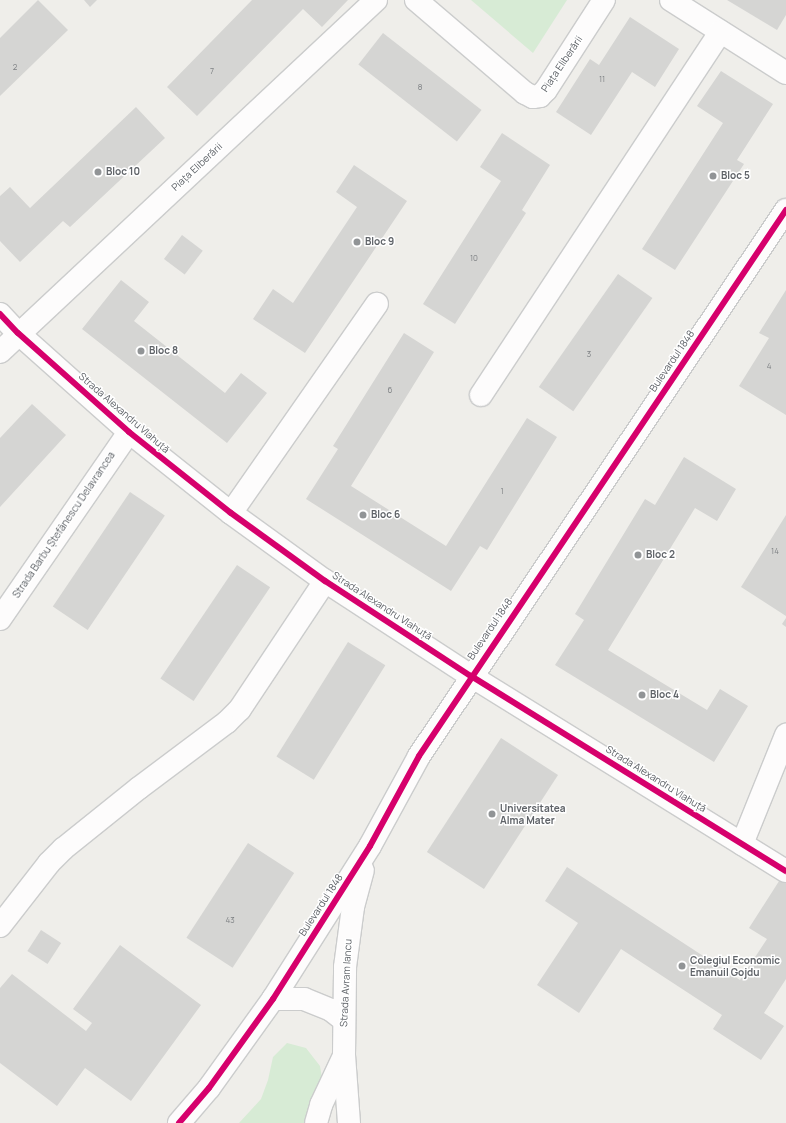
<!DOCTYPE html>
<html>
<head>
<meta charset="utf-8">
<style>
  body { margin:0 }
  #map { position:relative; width:786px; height:1123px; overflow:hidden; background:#efeeea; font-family:Manrope,sans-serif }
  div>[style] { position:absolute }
  .green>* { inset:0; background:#d7ebd5 }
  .building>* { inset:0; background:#d5d5d3; transform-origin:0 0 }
  .roads { filter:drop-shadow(1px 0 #cbcccc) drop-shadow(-1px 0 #cbcccc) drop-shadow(0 1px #cbcccc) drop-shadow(0 -1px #cbcccc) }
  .minor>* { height:22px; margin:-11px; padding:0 11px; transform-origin:11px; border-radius:11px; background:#fdfcfc }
  .cycleway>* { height:6px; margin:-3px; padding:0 3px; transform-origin:3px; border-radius:3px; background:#d6006c }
  .dots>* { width:11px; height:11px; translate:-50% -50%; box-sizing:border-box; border:2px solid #fff; border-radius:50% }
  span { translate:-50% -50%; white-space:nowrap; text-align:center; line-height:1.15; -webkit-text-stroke:3px #fff; paint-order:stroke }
  .number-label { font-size:8px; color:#7e8184 }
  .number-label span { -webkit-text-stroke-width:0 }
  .street-label { font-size:10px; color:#5f6368 }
  .poi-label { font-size:10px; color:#5f6368; font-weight:700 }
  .left { translate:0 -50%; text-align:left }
</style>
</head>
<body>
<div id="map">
  <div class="green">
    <div style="clip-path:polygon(471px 0,567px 0,533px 53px)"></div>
    <div style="clip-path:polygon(287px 1043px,306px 1048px,320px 1066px,322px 1078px,306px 1123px,239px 1123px,261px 1099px,268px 1080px,273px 1057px)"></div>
  </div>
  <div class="building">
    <div style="clip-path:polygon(38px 0,68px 30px,0 96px,0 38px)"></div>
    <div style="clip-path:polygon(84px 0,97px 0,90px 7px)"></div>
    <div style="clip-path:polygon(252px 0,348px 0,322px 27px,303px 9px,197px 116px,167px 87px)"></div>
    <div style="clip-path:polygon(727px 0,786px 0,786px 15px,777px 30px)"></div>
    <div style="clip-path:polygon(630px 17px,679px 49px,655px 87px,632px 72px,591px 135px,556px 112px,590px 59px,599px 65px)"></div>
    <div style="left:383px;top:33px;width:125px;height:40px;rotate:38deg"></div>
    <div style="clip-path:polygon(721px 71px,773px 104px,737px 160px,744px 164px,675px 270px,642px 249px,723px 123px,697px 106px)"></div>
    <div style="clip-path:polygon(136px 107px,165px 138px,70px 227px,63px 221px,20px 262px,0 241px,0 196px,10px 187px,30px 208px)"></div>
    <div style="clip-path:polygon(502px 133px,550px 165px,522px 210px,526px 213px,455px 324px,423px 304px,501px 181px,480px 167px)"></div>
    <div style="clip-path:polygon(354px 165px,407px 201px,305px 353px,253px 319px,273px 289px,293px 303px,357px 207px,336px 192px)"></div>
    <div style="left:182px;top:235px;width:26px;height:30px;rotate:37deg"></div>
    <div style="left:618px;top:274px;width:42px;height:138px;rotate:35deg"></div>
    <div style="clip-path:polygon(121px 280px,149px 302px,134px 321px,225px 393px,241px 373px,267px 393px,227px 443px,82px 329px)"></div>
    <div style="clip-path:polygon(786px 290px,786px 415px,739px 386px,769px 338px,759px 333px)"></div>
    <div style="clip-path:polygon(404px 333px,434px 352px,351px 486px,446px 546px,527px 418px,557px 437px,487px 550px,480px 546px,451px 591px,306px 499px,338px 449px,333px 446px)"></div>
    <div style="clip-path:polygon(32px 404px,66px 435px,0 507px,0 438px)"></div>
    <div style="clip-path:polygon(684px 457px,736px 489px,717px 521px,695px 508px,608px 650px,707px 710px,720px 689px,748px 706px,714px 762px,555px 665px,584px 620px,575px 614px,645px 499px,655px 505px)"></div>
    <div style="left:130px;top:492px;width:42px;height:138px;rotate:34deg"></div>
    <div style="clip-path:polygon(786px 515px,786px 616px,741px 587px)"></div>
    <div style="left:237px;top:565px;width:40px;height:137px;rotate:34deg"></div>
    <div style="clip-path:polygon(786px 618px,786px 627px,782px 624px)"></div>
    <div style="left:348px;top:642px;width:44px;height:135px;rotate:32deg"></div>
    <div style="left:501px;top:738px;width:68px;height:136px;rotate:33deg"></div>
    <div style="left:248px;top:843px;width:55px;height:113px;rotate:33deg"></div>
    <div style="clip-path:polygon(567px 867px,740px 980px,767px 939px,749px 928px,781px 878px,786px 881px,786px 979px,764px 1013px,784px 1026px,761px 1060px,713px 1029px,722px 1015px,621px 949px,579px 1013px,537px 985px,578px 923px,545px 901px)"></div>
    <div style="left:41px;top:930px;width:24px;height:25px;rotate:33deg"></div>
    <div style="clip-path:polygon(120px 945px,201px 1005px,131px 1101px,85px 1068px,57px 1106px,0 1063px,0 988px,12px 974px,86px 1031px,92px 1023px,73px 1009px)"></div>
  </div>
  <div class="roads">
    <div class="minor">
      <div style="left:416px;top:0;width:143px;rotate:40.5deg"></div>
      <div style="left:525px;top:93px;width:9px;rotate:27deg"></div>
      <div style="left:533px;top:97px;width:7px;rotate:-8deg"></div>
      <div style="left:540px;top:96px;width:8px;rotate:-45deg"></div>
      <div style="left:546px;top:90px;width:107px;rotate:-57.2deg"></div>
      <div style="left:671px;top:0;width:136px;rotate:32.4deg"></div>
      <div style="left:0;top:314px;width:26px;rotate:47deg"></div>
      <div style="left:18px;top:333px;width:149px;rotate:41.7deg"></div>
      <div style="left:129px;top:432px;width:130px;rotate:38.5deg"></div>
      <div style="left:231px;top:513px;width:116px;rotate:35.9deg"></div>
      <div style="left:325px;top:581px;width:174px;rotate:33.1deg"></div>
      <div style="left:471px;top:676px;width:370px;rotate:31.8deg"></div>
      <div style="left:0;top:352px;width:515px;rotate:-43.11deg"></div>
      <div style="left:481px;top:395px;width:435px;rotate:-56.6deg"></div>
      <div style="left:231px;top:513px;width:255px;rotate:-55.1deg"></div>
      <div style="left:0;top:619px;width:227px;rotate:-55.4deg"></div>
      <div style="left:742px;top:844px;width:118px;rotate:-68deg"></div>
      <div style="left:0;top:926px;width:80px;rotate:-52.1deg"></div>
      <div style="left:49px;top:863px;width:20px;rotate:-45deg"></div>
      <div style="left:63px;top:849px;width:97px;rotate:-38.8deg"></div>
      <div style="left:139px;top:788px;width:110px;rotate:-36.9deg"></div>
      <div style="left:227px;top:722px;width:18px;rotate:-45deg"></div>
      <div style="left:240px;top:709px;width:154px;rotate:-56.4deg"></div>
      <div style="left:273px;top:999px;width:31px"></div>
      <div style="left:304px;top:999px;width:29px;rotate:22deg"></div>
      <div style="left:331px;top:1010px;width:16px;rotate:38deg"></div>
      <div style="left:179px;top:1123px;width:46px;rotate:-49.4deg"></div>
      <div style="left:209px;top:1088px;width:110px;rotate:-54.3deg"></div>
      <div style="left:273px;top:999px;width:181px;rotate:-57.6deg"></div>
      <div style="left:370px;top:846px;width:102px;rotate:-61.4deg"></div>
      <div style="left:419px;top:756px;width:658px;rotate:-56.09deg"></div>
      <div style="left:316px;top:1123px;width:19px;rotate:-74deg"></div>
      <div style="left:321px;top:1105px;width:52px;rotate:-64.9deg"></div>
      <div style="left:349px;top:1123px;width:68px;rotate:-94.2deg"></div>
      <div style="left:344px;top:1055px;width:88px;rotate:-89.3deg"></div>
      <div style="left:345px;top:967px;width:61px;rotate:-82.4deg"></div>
      <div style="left:353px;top:907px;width:38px;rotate:-75deg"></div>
    </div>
  </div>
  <div class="cycleway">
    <div style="left:0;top:314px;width:26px;rotate:47deg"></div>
    <div style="left:18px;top:333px;width:149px;rotate:41.7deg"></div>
    <div style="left:129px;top:432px;width:130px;rotate:38.5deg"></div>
    <div style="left:231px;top:513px;width:116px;rotate:35.9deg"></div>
    <div style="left:325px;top:581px;width:174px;rotate:33.1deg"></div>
    <div style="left:471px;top:676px;width:370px;rotate:31.8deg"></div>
    <div style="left:179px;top:1123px;width:46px;rotate:-49.4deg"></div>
    <div style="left:209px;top:1088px;width:110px;rotate:-54.3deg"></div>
    <div style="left:273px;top:999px;width:181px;rotate:-57.6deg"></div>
    <div style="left:370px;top:846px;width:102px;rotate:-61.4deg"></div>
    <div style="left:419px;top:756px;width:658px;rotate:-56.09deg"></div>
  </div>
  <div class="dots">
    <div style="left:98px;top:172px;background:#919496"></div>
    <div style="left:713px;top:176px;background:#919496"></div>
    <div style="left:357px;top:242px;background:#919496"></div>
    <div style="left:141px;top:351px;background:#919496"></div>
    <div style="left:363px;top:515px;background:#919496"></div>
    <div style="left:638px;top:555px;background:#919496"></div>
    <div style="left:642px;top:695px;background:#919496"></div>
    <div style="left:492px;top:814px;background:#919496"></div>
    <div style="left:682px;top:966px;background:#919496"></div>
  </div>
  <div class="number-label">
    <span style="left:15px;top:67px">2</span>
    <span style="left:212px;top:71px">7</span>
    <span style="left:602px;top:79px">11</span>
    <span style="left:420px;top:87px">8</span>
    <span style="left:474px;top:258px">10</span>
    <span style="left:589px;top:354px">3</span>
    <span style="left:769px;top:366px">4</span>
    <span style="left:390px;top:390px">6</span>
    <span style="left:502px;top:491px">1</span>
    <span style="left:775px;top:551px">14</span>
    <span style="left:230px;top:920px">43</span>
  </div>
  <div class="street-label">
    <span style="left:562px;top:64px;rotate:-56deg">Piața Eliberării</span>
    <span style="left:197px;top:167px;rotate:-43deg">Piața Eliberării</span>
    <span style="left:672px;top:361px;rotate:-56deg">Bulevardul 1848</span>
    <span style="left:124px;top:413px;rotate:41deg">Strada Alexandru Vlahuță</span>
    <span style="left:64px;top:525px;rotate:-56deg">Strada Barbu Ștefănescu Delavrancea</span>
    <span style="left:382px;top:606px;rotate:33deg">Strada Alexandru Vlahuță</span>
    <span style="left:490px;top:629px;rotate:-56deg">Bulevardul 1848</span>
    <span style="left:656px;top:779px;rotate:32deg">Strada Alexandru Vlahuță</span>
    <span style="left:321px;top:905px;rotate:-57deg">Bulevardul 1848</span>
    <span style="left:346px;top:983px;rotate:-87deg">Strada Avram Iancu</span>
  </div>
  <div class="poi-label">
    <span class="left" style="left:106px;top:172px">Bloc 10</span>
    <span class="left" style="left:721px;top:176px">Bloc 5</span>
    <span class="left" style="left:365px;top:242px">Bloc 9</span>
    <span class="left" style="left:149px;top:351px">Bloc 8</span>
    <span class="left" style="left:371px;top:515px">Bloc 6</span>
    <span class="left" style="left:646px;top:555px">Bloc 2</span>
    <span class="left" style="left:650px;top:695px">Bloc 4</span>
    <span class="left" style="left:500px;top:814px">Universitatea<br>Alma Mater</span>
    <span class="left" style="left:690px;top:966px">Colegiul Economic<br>Emanuil Gojdu</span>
  </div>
</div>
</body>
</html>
